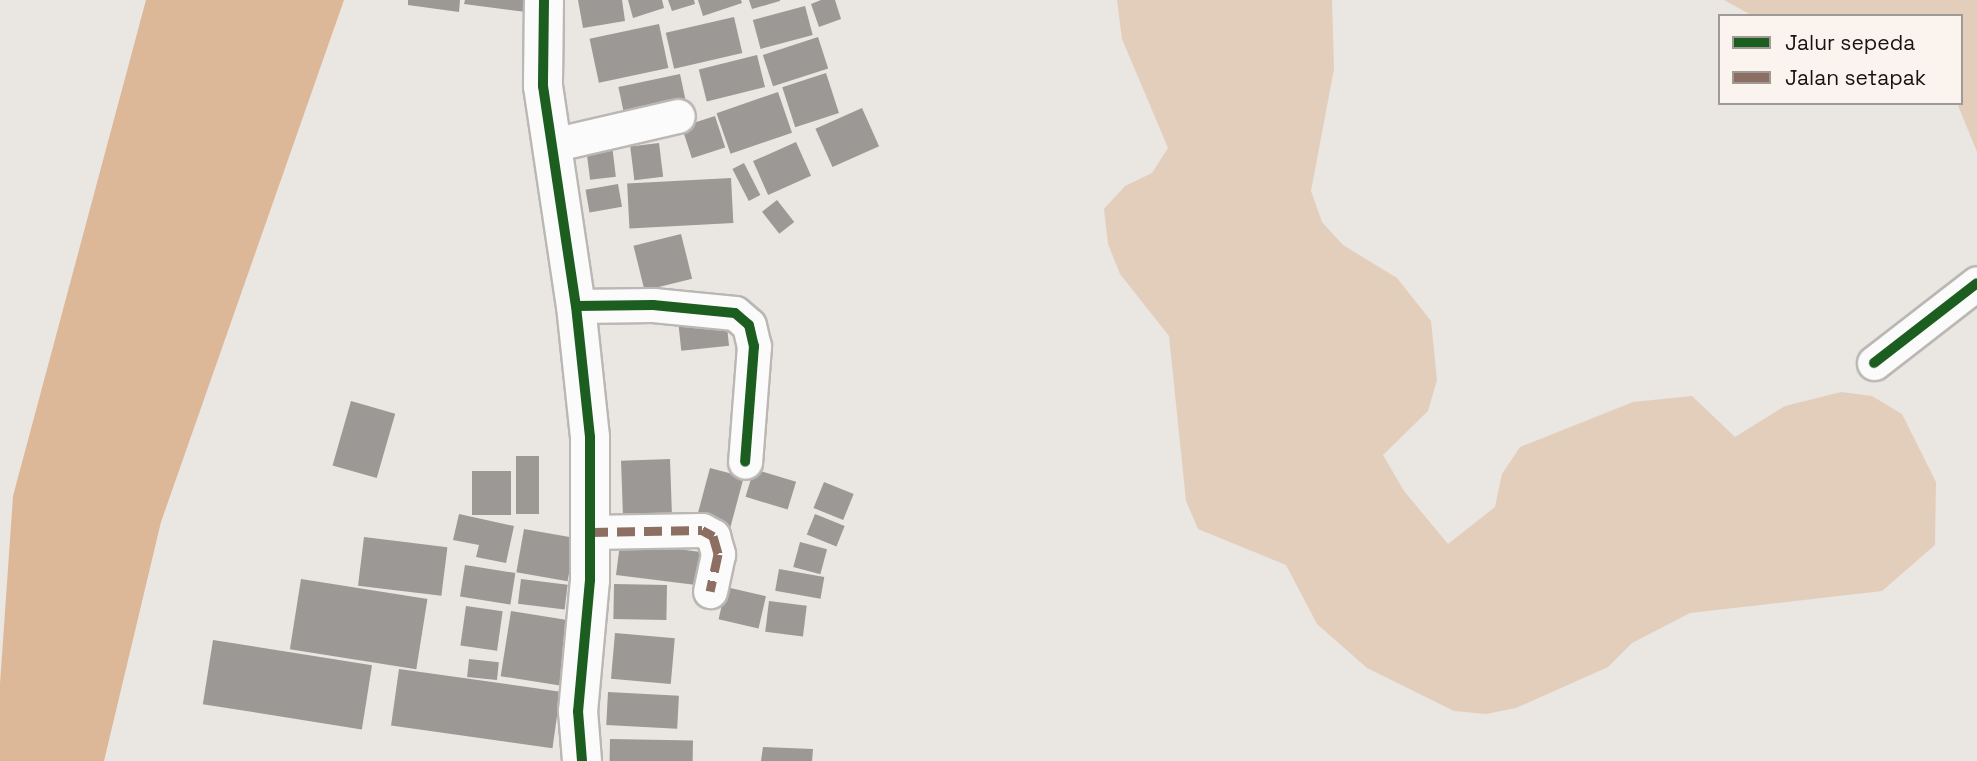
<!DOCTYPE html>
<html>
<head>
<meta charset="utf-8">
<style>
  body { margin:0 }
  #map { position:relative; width:1977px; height:761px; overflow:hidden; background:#eae6e2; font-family:"Space Grotesk",sans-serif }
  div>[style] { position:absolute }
  .green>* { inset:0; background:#e3cebc }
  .water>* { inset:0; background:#ddb898 }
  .building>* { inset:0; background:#9b9895; transform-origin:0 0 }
  .roads { filter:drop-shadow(2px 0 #bab7b4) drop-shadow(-2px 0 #bab7b4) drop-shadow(0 2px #bab7b4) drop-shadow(0 -2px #bab7b4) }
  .street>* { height:33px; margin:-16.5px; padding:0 16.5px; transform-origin:16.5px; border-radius:16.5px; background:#fcfbfb }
  .secondary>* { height:38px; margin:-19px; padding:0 19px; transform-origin:19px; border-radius:19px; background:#fcfbfb }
  .quiet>* { height:9px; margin-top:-4.5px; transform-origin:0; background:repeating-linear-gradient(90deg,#8d6e63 0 18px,transparent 0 27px) }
  .cycleway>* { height:10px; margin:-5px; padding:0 5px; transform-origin:5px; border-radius:5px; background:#1b5e20 }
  span { translate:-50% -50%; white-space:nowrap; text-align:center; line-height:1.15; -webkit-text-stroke:7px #fbf3ed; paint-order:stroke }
  .legend { position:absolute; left:1718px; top:14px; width:245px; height:91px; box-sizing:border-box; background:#fbf3ed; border:2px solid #9f9a95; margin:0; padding:9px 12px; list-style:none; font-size:21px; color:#161412 }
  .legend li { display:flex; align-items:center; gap:14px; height:35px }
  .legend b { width:35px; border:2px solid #9f9a95 }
</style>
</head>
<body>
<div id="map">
  <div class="green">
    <div style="clip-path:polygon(1117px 0,1332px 0,1334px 69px,1311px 191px,1322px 222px,1343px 245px,1397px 278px,1431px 321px,1437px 380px,1428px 411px,1383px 455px,1404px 491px,1448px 544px,1495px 507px,1502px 474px,1520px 447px,1633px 402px,1692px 396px,1735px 437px,1785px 406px,1841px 392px,1872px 396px,1902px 414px,1936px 482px,1935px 545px,1882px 591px,1690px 613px,1632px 643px,1608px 667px,1516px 708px,1486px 714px,1454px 711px,1367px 668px,1317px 624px,1286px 565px,1198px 529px,1186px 501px,1169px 336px,1120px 274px,1108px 244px,1104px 209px,1125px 186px,1152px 173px,1168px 148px,1122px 39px)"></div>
    <div style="clip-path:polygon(1724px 0,1977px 0,1977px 152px,1957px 103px,1961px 103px,1961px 16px,1753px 16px)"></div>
  </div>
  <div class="water">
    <div style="clip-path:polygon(146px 0,344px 0,161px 522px,104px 761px,0 761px,0 684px,13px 496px)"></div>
  </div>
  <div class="building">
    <div style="clip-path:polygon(408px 0,460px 0,459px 12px,408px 5px)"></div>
    <div style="clip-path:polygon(465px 0,535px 0,534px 13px,464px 4px)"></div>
    <div style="clip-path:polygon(578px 0,622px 0,625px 21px,583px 28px)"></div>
    <div style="clip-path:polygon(628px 0,662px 0,664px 8px,633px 18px)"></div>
    <div style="clip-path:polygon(668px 0,694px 0,695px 4px,672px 11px)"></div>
    <div style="clip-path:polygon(698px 0,741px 0,742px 3px,703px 16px)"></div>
    <div style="clip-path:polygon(749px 0,780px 0,780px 1px,752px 9px)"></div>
    <div style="clip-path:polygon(821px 0,835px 0,841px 19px,819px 27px,811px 4px)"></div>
    <div style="left:805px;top:6px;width:30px;height:54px;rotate:75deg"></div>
    <div style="left:734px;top:17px;width:37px;height:70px;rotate:77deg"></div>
    <div style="left:659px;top:24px;width:45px;height:71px;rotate:78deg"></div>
    <div style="left:818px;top:37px;width:33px;height:58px;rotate:72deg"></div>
    <div style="left:757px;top:55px;width:33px;height:60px;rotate:76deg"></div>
    <div style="left:826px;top:73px;width:42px;height:46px;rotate:72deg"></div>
    <div style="left:680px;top:74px;width:35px;height:63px;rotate:78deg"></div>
    <div style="left:778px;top:92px;width:43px;height:65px;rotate:71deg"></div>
    <div style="left:862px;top:108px;width:42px;height:51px;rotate:66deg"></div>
    <div style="left:715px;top:116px;width:33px;height:35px;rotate:72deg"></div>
    <div style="left:611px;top:137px;width:40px;height:26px;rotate:83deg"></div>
    <div style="left:796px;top:142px;width:37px;height:47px;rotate:66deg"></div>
    <div style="left:659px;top:143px;width:34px;height:29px;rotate:83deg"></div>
    <div style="left:744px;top:163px;width:36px;height:13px;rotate:63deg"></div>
    <div style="left:731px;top:178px;width:45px;height:104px;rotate:87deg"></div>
    <div style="left:618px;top:184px;width:23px;height:33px;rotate:80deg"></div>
    <div style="left:777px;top:200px;width:28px;height:19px;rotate:52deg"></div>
    <div style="left:681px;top:234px;width:46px;height:49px;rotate:76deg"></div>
    <div style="left:726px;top:317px;width:29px;height:48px;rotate:84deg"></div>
    <div style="left:351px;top:401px;width:46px;height:67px;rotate:16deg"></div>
    <div style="left:516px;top:456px;width:23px;height:58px"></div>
    <div style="left:670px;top:459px;width:58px;height:49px;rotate:88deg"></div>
    <div style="left:710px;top:468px;width:35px;height:55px;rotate:15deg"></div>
    <div style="left:754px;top:469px;width:44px;height:29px;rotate:17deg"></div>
    <div style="left:472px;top:471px;width:39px;height:44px"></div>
    <div style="left:824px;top:482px;width:32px;height:28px;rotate:22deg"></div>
    <div style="clip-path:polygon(459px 514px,514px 526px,506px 563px,476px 557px,479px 545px,453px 540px)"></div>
    <div style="left:815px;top:514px;width:32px;height:22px;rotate:22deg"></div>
    <div style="left:524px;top:529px;width:52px;height:44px;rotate:10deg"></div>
    <div style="clip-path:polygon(621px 536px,671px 542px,670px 548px,701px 552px,696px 585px,616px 575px)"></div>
    <div style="left:364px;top:537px;width:84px;height:49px;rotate:7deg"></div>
    <div style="left:800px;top:542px;width:28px;height:26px;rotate:15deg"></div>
    <div style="left:465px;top:565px;width:51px;height:32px;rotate:9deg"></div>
    <div style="left:779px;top:569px;width:46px;height:22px;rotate:10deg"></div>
    <div style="left:301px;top:579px;width:128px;height:71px;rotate:9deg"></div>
    <div style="left:521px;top:579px;width:47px;height:25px;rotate:7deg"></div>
    <div style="left:614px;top:584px;width:53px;height:35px;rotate:1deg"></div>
    <div style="left:726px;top:587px;width:41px;height:33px;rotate:13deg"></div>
    <div style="left:769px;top:601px;width:38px;height:31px;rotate:7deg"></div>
    <div style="left:466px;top:606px;width:37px;height:40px;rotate:8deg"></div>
    <div style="left:511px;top:611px;width:60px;height:66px;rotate:9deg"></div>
    <div style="left:615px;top:633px;width:60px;height:46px;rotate:5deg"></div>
    <div style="left:213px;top:640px;width:161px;height:65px;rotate:9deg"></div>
    <div style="left:469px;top:659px;width:30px;height:18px;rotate:6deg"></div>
    <div style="left:399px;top:669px;width:163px;height:57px;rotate:8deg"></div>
    <div style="left:608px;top:692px;width:71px;height:33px;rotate:3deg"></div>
    <div style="left:610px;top:739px;width:83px;height:22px;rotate:1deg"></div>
    <div style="clip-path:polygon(763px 747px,813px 749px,812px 761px,761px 761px)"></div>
  </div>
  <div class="roads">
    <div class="street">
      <div style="left:552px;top:145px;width:129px;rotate:-13deg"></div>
      <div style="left:576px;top:306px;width:77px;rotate:-0.7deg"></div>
      <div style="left:653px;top:305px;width:82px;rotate:5.6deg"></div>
      <div style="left:735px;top:313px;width:18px;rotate:41deg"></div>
      <div style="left:749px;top:325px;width:22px;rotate:77deg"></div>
      <div style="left:754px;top:346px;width:116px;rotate:94.4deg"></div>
      <div style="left:1874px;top:363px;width:130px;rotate:-37.8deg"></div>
      <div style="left:590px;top:532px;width:112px;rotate:-1deg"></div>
      <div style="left:702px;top:530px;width:13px;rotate:29deg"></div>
      <div style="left:713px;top:536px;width:19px;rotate:74deg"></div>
      <div style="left:718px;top:554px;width:38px;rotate:102deg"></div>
    </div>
    <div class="secondary">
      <div style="left:544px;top:0;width:86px;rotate:90.7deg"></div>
      <div style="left:543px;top:86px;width:222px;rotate:81.5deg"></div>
      <div style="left:576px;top:306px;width:132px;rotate:83.9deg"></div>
      <div style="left:590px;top:437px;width:143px;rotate:90deg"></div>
      <div style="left:590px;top:580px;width:132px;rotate:95.2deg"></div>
      <div style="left:578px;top:711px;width:50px;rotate:85.4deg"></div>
    </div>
  </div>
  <div class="quiet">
    <div style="left:590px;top:532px;width:112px;rotate:-1deg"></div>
    <div style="left:702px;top:530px;width:13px;rotate:29deg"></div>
    <div style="left:713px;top:536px;width:19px;rotate:74deg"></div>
    <div style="left:718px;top:554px;width:38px;rotate:102deg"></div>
  </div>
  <div class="cycleway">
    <div style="left:544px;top:0;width:86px;rotate:90.7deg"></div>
    <div style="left:543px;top:86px;width:222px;rotate:81.5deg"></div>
    <div style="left:576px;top:306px;width:132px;rotate:83.9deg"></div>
    <div style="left:590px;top:437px;width:143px;rotate:90deg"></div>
    <div style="left:590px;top:580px;width:132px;rotate:95.2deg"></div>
    <div style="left:578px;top:711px;width:50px;rotate:85.4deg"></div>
    <div style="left:576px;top:306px;width:77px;rotate:-0.7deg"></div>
    <div style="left:653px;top:305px;width:82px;rotate:5.6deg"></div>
    <div style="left:735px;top:313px;width:18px;rotate:41deg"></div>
    <div style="left:749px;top:325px;width:22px;rotate:77deg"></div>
    <div style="left:754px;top:346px;width:116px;rotate:94.4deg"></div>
    <div style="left:1874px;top:363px;width:130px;rotate:-37.8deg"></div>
  </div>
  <ul class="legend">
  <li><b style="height:9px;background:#1b5e20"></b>Jalur sepeda</li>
  <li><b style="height:9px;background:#8d6e63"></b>Jalan setapak</li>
  </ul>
</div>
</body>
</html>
